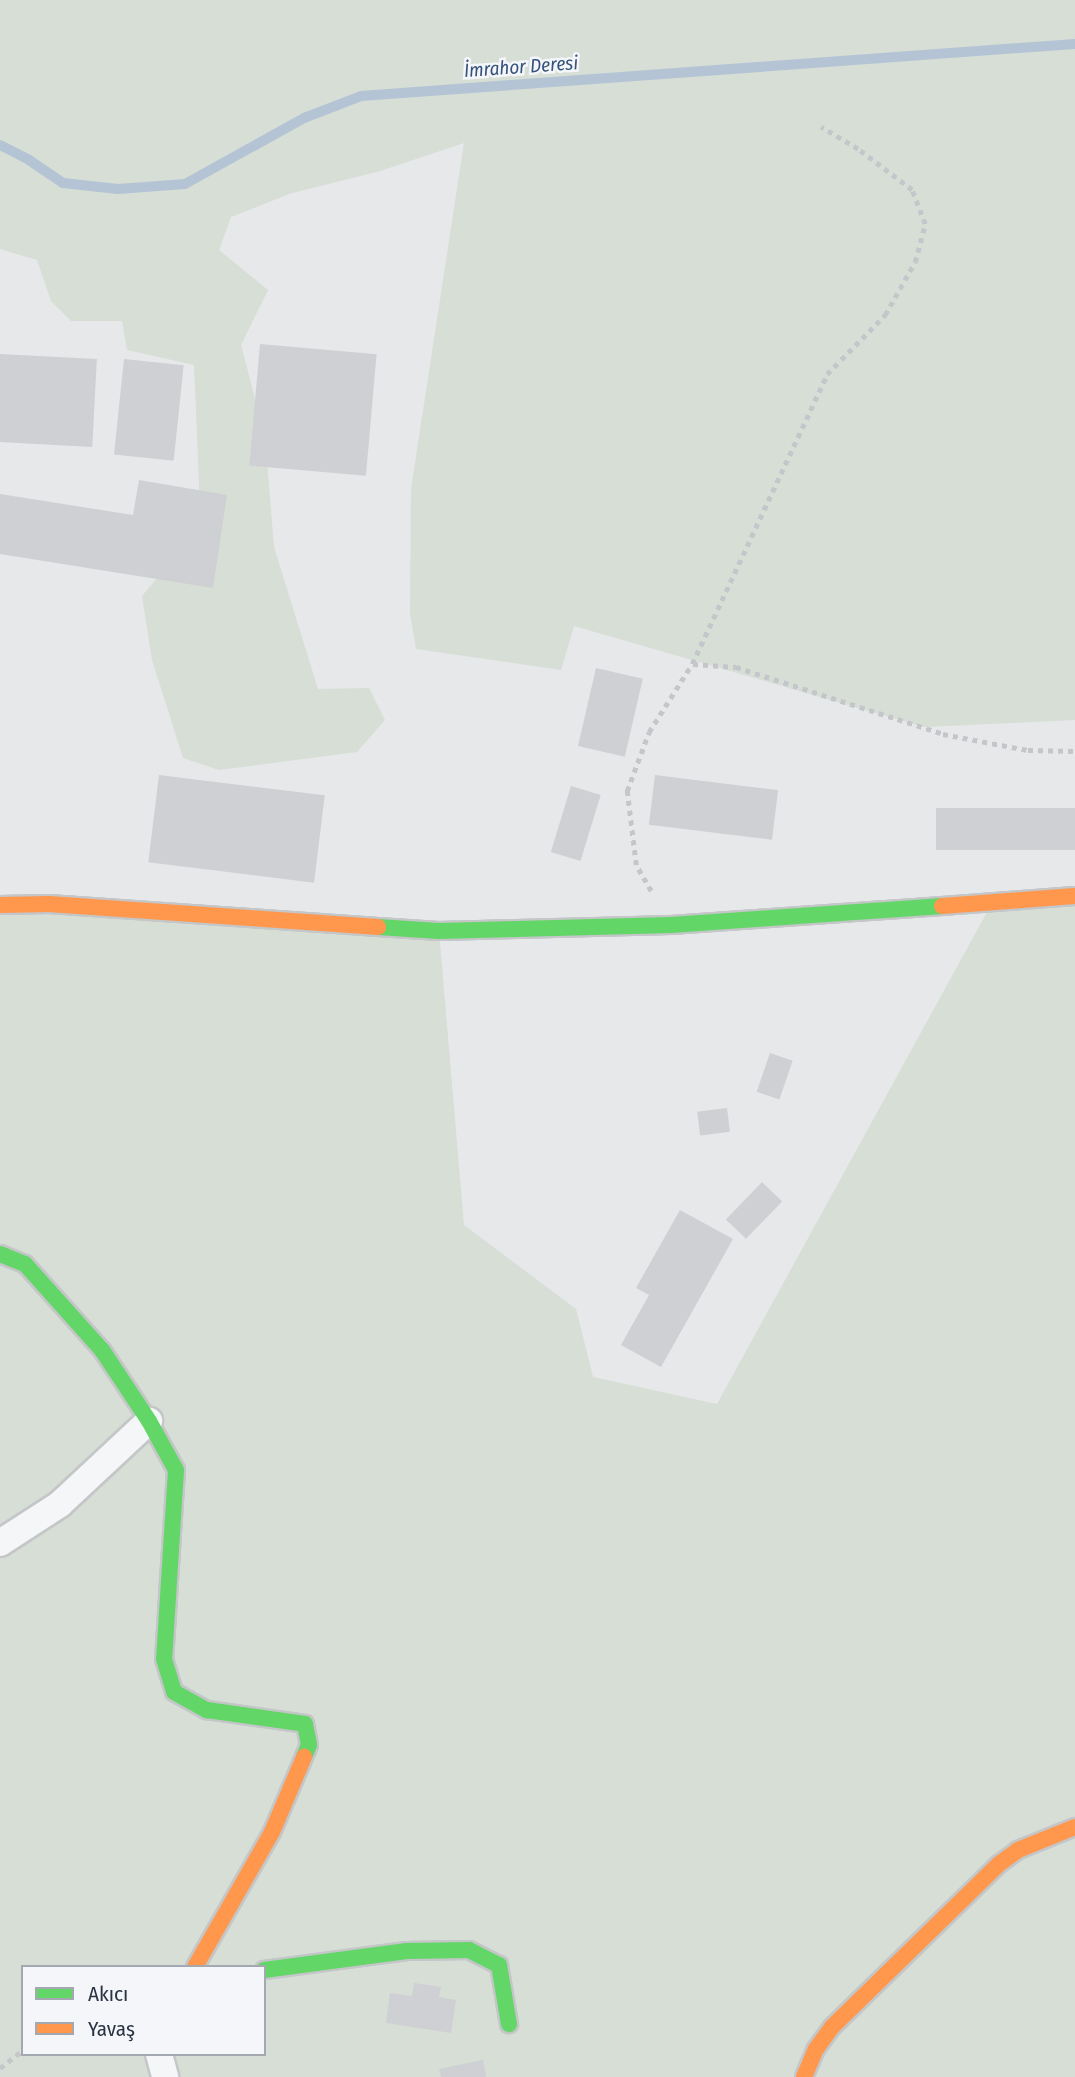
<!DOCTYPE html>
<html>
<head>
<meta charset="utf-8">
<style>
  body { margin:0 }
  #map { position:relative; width:1075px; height:2077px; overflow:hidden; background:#e6e8ea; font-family:"Fira Sans Condensed",sans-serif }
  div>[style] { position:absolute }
  .green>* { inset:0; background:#d6ded6 }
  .stream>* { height:10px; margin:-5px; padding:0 5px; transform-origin:5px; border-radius:5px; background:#b4c4d5 }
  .building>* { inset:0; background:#ced0d3; transform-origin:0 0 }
  .path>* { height:4.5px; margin-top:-2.25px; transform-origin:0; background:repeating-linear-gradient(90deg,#c5c6ca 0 5px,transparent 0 10px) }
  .roads { filter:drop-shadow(2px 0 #c4c6c8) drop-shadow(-2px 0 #c4c6c8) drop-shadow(0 2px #c4c6c8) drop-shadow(0 -2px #c4c6c8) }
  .street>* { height:26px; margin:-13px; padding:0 13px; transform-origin:13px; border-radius:13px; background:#f5f6f7 }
  .fast>* { height:16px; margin:-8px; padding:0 8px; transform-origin:8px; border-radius:8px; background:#63d668 }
  .slow>* { height:16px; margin:-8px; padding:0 8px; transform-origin:8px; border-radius:8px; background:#ff974d }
  span { translate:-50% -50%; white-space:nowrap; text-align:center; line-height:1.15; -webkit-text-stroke:5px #f4f6f9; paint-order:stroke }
  .water-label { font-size:19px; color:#34527a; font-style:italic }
  .legend { position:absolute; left:21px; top:1965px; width:245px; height:91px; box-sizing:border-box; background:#f4f6f9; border:2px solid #a4a8b1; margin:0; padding:9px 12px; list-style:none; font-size:21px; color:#2b3445 }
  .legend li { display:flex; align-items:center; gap:14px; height:35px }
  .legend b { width:35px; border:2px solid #a4a8b1 }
</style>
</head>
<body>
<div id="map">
  <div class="green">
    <div style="clip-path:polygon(0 0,1075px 0,1075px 720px,924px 727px,574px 626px,561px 670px,416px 649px,410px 614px,411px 489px,464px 143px,380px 171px,292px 193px,231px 217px,219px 250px,268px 290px,241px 345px,265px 436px,274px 547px,318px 689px,369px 688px,385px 720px,357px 752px,219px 770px,183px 758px,152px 660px,142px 596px,198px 529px,199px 482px,194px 365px,127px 350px,122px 321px,71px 321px,51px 301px,37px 260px,0 249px)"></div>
    <div style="clip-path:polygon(evenodd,1075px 896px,1075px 2077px,0 2077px,0 905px,439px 931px,464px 1225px,576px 1309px,593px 1377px,717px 1404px,992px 903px,1075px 896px,23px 1967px,264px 1967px,264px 2054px,23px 2054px,23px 1967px)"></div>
  </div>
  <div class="stream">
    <div style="left:0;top:145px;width:33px;rotate:27deg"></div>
    <div style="left:29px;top:160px;width:41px;rotate:34.1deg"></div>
    <div style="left:63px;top:183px;width:55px;rotate:6.2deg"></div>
    <div style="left:118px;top:189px;width:67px;rotate:-4.3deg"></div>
    <div style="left:185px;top:184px;width:136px;rotate:-29deg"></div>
    <div style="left:304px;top:118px;width:61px;rotate:-21.1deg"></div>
    <div style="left:361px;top:96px;width:716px;rotate:-4.17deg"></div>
  </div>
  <div class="building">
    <div style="left:260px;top:344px;width:117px;height:122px;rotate:5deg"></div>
    <div style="left:0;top:354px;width:97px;height:88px;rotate:3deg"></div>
    <div style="left:124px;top:359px;width:60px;height:96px;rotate:6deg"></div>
    <div style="clip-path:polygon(139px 480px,227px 495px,213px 588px,0 554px,0 494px,133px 515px)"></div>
    <div style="left:596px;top:668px;width:48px;height:80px;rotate:13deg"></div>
    <div style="left:159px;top:775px;width:167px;height:88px;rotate:7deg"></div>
    <div style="left:655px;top:775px;width:124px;height:50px;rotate:7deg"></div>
    <div style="left:571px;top:786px;width:31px;height:69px;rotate:17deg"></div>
    <div style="left:1075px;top:808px;width:42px;height:139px;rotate:90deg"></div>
    <div style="left:770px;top:1053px;width:24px;height:41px;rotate:19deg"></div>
    <div style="left:727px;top:1108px;width:24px;height:30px;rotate:83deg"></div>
    <div style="left:762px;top:1182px;width:28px;height:52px;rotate:44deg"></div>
    <div style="clip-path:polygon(680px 1210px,733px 1239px,661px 1367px,621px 1345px,649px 1295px,636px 1288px)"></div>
    <div style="clip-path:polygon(414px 1983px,441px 1987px,439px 1997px,456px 2000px,451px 2033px,386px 2023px,390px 1993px,412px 1996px)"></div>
    <div style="clip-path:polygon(483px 2060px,486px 2077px,441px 2077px,439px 2069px)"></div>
  </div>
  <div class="path">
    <div style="left:693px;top:664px;width:43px;rotate:4deg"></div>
    <div style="left:736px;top:667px;width:218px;rotate:17.9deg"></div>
    <div style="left:943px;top:734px;width:86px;rotate:10.7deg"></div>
    <div style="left:1028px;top:750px;width:47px;rotate:1.2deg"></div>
    <div style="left:651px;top:891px;width:30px;rotate:-120deg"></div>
    <div style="left:636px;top:865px;width:75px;rotate:-96.9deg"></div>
    <div style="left:627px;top:791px;width:63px;rotate:-69.6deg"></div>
    <div style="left:649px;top:732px;width:80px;rotate:-57.7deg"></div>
    <div style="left:692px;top:664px;width:320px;rotate:-65deg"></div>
    <div style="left:827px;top:374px;width:83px;rotate:-45.5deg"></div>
    <div style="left:885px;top:315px;width:61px;rotate:-60.5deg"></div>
    <div style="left:915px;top:262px;width:39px;rotate:-75deg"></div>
    <div style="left:925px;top:224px;width:36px;rotate:-111deg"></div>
    <div style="left:912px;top:190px;width:68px;rotate:-142.8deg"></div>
    <div style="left:858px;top:149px;width:43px;rotate:-149.3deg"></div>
    <div style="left:0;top:2068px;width:29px;rotate:-38deg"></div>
  </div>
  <div class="roads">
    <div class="street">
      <div style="left:0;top:1543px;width:72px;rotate:-33deg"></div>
      <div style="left:60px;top:1504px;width:122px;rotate:-43deg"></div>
      <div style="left:159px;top:2054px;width:24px;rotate:75deg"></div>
    </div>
    <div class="fast">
      <div style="left:378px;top:927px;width:61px;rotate:3.8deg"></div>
      <div style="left:439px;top:931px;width:232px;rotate:-1.5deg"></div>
      <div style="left:671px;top:925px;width:272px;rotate:-4deg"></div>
      <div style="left:0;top:1254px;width:27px;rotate:22deg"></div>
      <div style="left:25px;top:1264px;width:115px;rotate:48.2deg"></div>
      <div style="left:102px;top:1350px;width:85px;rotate:56.5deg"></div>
      <div style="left:149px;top:1421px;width:56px;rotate:61.1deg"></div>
      <div style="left:176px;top:1470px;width:189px;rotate:93.6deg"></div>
      <div style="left:164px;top:1659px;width:34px;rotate:73deg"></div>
      <div style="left:174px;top:1692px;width:38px;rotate:29deg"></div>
      <div style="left:207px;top:1710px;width:99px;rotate:8.1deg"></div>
      <div style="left:305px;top:1724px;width:21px;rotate:79deg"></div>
      <div style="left:309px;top:1745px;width:13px;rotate:113deg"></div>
      <div style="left:264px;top:1970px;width:144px;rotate:-7.6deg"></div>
      <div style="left:407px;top:1951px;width:62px;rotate:-0.9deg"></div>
      <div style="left:469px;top:1950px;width:34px;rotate:27deg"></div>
      <div style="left:499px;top:1965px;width:60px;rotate:80.4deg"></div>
    </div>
    <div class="slow">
      <div style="left:0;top:905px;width:49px;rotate:-1.2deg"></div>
      <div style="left:49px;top:904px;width:330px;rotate:4deg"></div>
      <div style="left:942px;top:906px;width:133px;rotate:-4.3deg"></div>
      <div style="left:195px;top:1967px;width:155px;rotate:-60.3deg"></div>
      <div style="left:272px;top:1832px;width:82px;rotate:-66.9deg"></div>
      <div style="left:804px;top:2077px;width:30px;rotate:-67deg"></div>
      <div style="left:816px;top:2049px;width:27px;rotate:-54deg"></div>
      <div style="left:832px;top:2027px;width:233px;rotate:-44.3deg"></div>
      <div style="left:999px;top:1864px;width:24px;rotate:-36deg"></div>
      <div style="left:1018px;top:1850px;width:61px;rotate:-22deg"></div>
    </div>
  </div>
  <div class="water-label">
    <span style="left:521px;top:67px;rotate:-4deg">İmrahor Deresi</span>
  </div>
  <ul class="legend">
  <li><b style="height:9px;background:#63d668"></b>Akıcı</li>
  <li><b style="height:9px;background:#ff974d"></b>Yavaş</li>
  </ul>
</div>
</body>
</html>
